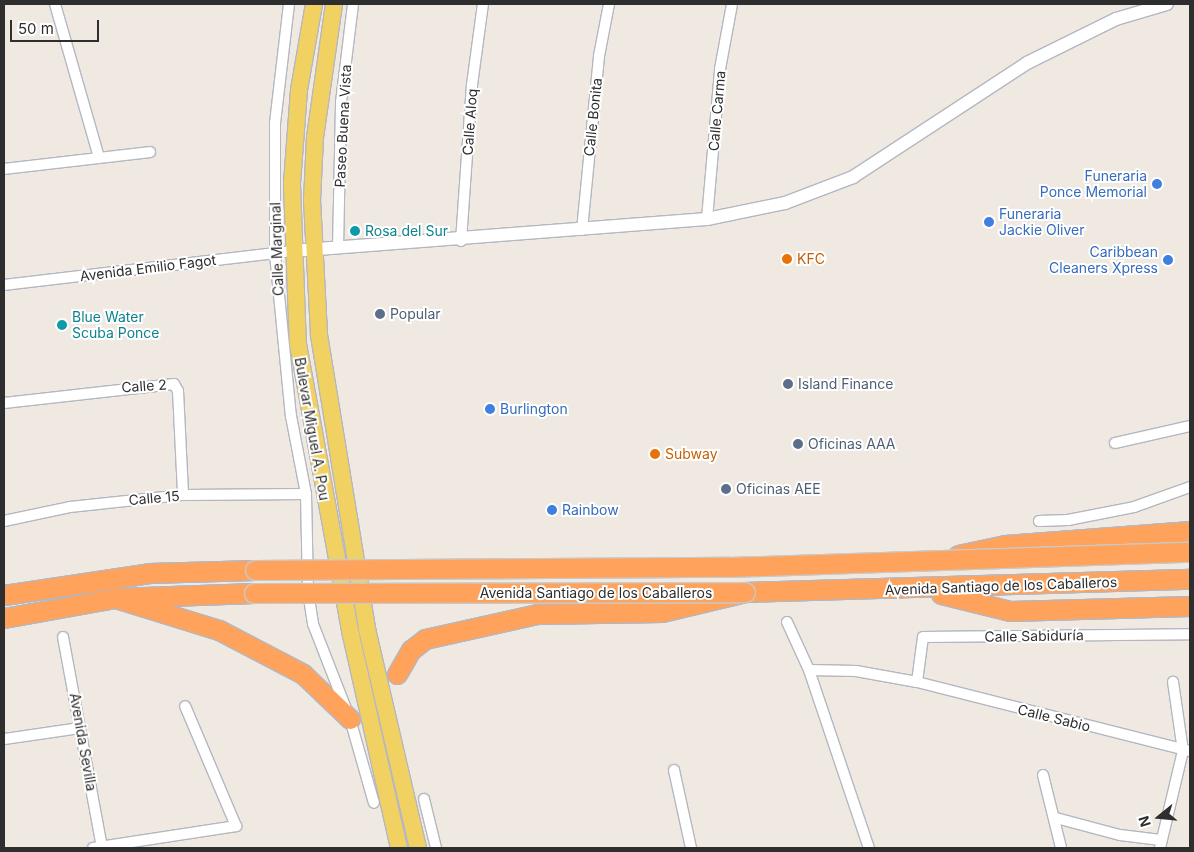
<!DOCTYPE html>
<html>
<head>
<meta charset="utf-8">
<style>
  body { margin:0 }
  #map { position:relative; width:1194px; height:852px; overflow:hidden; background:#efe9e1; font-family:Inter,sans-serif }
  div>[style] { position:absolute }
  .roads { filter:drop-shadow(1px 0 #b4b7c1) drop-shadow(-1px 0 #b4b7c1) drop-shadow(0 1px #b4b7c1) drop-shadow(0 -1px #b4b7c1) }
  .minor>* { height:10px; margin:-5px; padding:0 5px; transform-origin:5px; border-radius:5px; background:#fff }
  .tertiary>* { height:12px; margin:-6px; padding:0 6px; transform-origin:6px; border-radius:6px; background:#fff }
  .primary>* { height:16px; margin:-8px; padding:0 8px; transform-origin:8px; border-radius:8px; background:#f2d163 }
  .motorway>* { height:19px; margin:-9.5px; padding:0 9.5px; transform-origin:9.5px; border-radius:9.5px; background:#ffa35c }
  .bridges { filter:drop-shadow(1px 0 #c9c9c9) drop-shadow(-1px 0 #c9c9c9) drop-shadow(0 1px #c9c9c9) drop-shadow(0 -1px #c9c9c9) }
  .motorway-bridge>* { height:19px; margin:-9.5px; padding:0 9.5px; transform-origin:9.5px; border-radius:9.5px; background:#ffa35c }
  .dots>* { width:14px; height:14px; translate:-50% -50%; box-sizing:border-box; border:2px solid #fff; border-radius:50% }
  span { translate:-50% -50%; white-space:nowrap; text-align:center; line-height:1.15; -webkit-text-stroke:4px #fff; paint-order:stroke }
  .street-label { font-size:14px; color:#2e2e2e }
  .shop-label { font-size:14px; color:#366cbe }
  .right { translate:-100% -50%; text-align:right }
  .left { translate:0 -50%; text-align:left }
  .culture-label { font-size:14px; color:#0d838f }
  .food-label { font-size:14px; color:#c56008 }
  .service-label { font-size:14px; color:#4e5e75 }
  .frame { position:absolute; inset:0; border:5px solid #2e2e2e; pointer-events:none }
  .north { position:absolute; left:1134px; top:792px; width:50px; height:50px; -webkit-text-stroke:4px #fff; paint-order:stroke; rotate:253deg; font-size:14px; font-weight:700; line-height:20px; text-align:center; color:#2e2e2e }
  .north::after { content:''; display:block; margin:auto; width:18px; height:22px; background:#2e2e2e; clip-path:polygon(50% 0,100% 100%,50% 72%,0 100%) }
  .scale { position:absolute; left:10px; top:20px; width:89px; height:22px; box-sizing:border-box; border:2px solid #2e2e2e; border-top:0; padding-left:6px; font-size:15px; line-height:18px; white-space:nowrap; color:#2e2e2e; -webkit-text-stroke:4px #fff; paint-order:stroke }
</style>
</head>
<body>
<div id="map">
  <div class="roads">
    <div class="minor">
      <div style="left:55px;top:4px;width:159px;rotate:74deg"></div>
      <div style="left:289px;top:4px;width:120px;rotate:96.7deg"></div>
      <div style="left:275px;top:123px;width:131px;rotate:90deg"></div>
      <div style="left:275px;top:254px;width:163px;rotate:84.4deg"></div>
      <div style="left:291px;top:416px;width:79px;rotate:79.1deg"></div>
      <div style="left:306px;top:494px;width:98px;rotate:88.8deg"></div>
      <div style="left:308px;top:592px;width:32px;rotate:81deg"></div>
      <div style="left:313px;top:624px;width:102px;rotate:68.7deg"></div>
      <div style="left:350px;top:719px;width:87px;rotate:74.1deg"></div>
      <div style="left:4px;top:169px;width:147px;rotate:-6.6deg"></div>
      <div style="left:707px;top:219px;width:151px;rotate:-85deg"></div>
      <div style="left:720px;top:69px;width:66px;rotate:-79.5deg"></div>
      <div style="left:582px;top:230px;width:175px;rotate:-84.4deg"></div>
      <div style="left:599px;top:56px;width:53px;rotate:-79.1deg"></div>
      <div style="left:461px;top:241px;width:156px;rotate:-86deg"></div>
      <div style="left:472px;top:85px;width:82px;rotate:-82.3deg"></div>
      <div style="left:338px;top:248px;width:146px;rotate:-88.8deg"></div>
      <div style="left:341px;top:102px;width:99px;rotate:-83deg"></div>
      <div style="left:4px;top:285px;width:290px;rotate:-6.7deg"></div>
      <div style="left:4px;top:403px;width:171px;rotate:-6.4deg"></div>
      <div style="left:174px;top:384px;width:8px;rotate:60deg"></div>
      <div style="left:178px;top:391px;width:104px;rotate:87.2deg"></div>
      <div style="left:1115px;top:443px;width:77px;rotate:-12.8deg"></div>
      <div style="left:4px;top:521px;width:67px;rotate:-12deg"></div>
      <div style="left:70px;top:507px;width:114px;rotate:-6.1deg"></div>
      <div style="left:183px;top:495px;width:123px;rotate:-0.5deg"></div>
      <div style="left:1039px;top:521px;width:29px;rotate:-2deg"></div>
      <div style="left:1068px;top:520px;width:67px;rotate:-11.1deg"></div>
      <div style="left:1134px;top:507px;width:59px;rotate:-19.7deg"></div>
      <div style="left:787px;top:622px;width:53px;rotate:65.4deg"></div>
      <div style="left:809px;top:670px;width:188px;rotate:71.4deg"></div>
      <div style="left:63px;top:637px;width:215px;rotate:79.5deg"></div>
      <div style="left:809px;top:670px;width:47px;rotate:1.2deg"></div>
      <div style="left:856px;top:671px;width:62px;rotate:10.2deg"></div>
      <div style="left:917px;top:682px;width:282px;rotate:14.2deg"></div>
      <div style="left:917px;top:682px;width:45px;rotate:-82.4deg"></div>
      <div style="left:923px;top:637px;width:267px;rotate:-0.6deg"></div>
      <div style="left:4px;top:739px;width:77px;rotate:-8.2deg"></div>
      <div style="left:674px;top:770px;width:80px;rotate:77.7deg"></div>
      <div style="left:1043px;top:775px;width:75px;rotate:76.1deg"></div>
      <div style="left:424px;top:799px;width:50px;rotate:76.2deg"></div>
      <div style="left:1056px;top:818px;width:66px;rotate:14.9deg"></div>
      <div style="left:1120px;top:835px;width:41px;rotate:7deg"></div>
      <div style="left:93px;top:848px;width:145px;rotate:-8.7deg"></div>
      <div style="left:236px;top:826px;width:130px;rotate:-113deg"></div>
      <div style="left:1160px;top:848px;width:100px;rotate:-76.7deg"></div>
      <div style="left:1183px;top:751px;width:70px;rotate:-98.2deg"></div>
    </div>
    <div class="tertiary">
      <div style="left:292px;top:251px;width:416px;rotate:-4.4deg"></div>
      <div style="left:707px;top:219px;width:80px;rotate:-11.6deg"></div>
      <div style="left:785px;top:203px;width:73px;rotate:-20.9deg"></div>
      <div style="left:853px;top:177px;width:208px;rotate:-33.2deg"></div>
      <div style="left:1027px;top:63px;width:99px;rotate:-26.3deg"></div>
      <div style="left:1116px;top:19px;width:53px;rotate:-16.4deg"></div>
    </div>
    <div class="primary">
      <div style="left:314px;top:4px;width:87px;rotate:99.9deg"></div>
      <div style="left:299px;top:90px;width:94px;rotate:94.3deg"></div>
      <div style="left:292px;top:184px;width:160px;rotate:87.9deg"></div>
      <div style="left:298px;top:344px;width:296px;rotate:79.7deg"></div>
      <div style="left:351px;top:635px;width:218px;rotate:77.3deg"></div>
      <div style="left:334px;top:4px;width:134px;rotate:98.1deg"></div>
      <div style="left:315px;top:137px;width:63px;rotate:92.7deg"></div>
      <div style="left:312px;top:200px;width:135px;rotate:87deg"></div>
      <div style="left:319px;top:335px;width:298px;rotate:80.7deg"></div>
      <div style="left:367px;top:629px;width:225px;rotate:76.9deg"></div>
    </div>
    <div class="motorway">
      <div style="left:958px;top:555px;width:48px;rotate:-12deg"></div>
      <div style="left:1005px;top:545px;width:186px;rotate:-4.3deg"></div>
      <div style="left:941px;top:594px;width:71px;rotate:13.8deg"></div>
      <div style="left:1010px;top:611px;width:180px;rotate:-1.6deg"></div>
      <div style="left:4px;top:595px;width:147px;rotate:-8.6deg"></div>
      <div style="left:149px;top:573px;width:106px;rotate:-1.6deg"></div>
      <div style="left:115px;top:598px;width:109px;rotate:17.1deg"></div>
      <div style="left:219px;top:630px;width:95px;rotate:27.6deg"></div>
      <div style="left:303px;top:674px;width:65px;rotate:43.8deg"></div>
      <div style="left:4px;top:618px;width:113px;rotate:-10.2deg"></div>
      <div style="left:115px;top:598px;width:139px;rotate:-2.1deg"></div>
      <div style="left:397px;top:674px;width:28px;rotate:-60deg"></div>
      <div style="left:411px;top:650px;width:18px;rotate:-38deg"></div>
      <div style="left:425px;top:639px;width:115px;rotate:-12.6deg"></div>
      <div style="left:537px;top:614px;width:125px;rotate:-0.9deg"></div>
      <div style="left:662px;top:612px;width:85px;rotate:-13.5deg"></div>
      <div style="left:745px;top:592px;width:445px;rotate:-1.7deg"></div>
    </div>
  </div>
  <div class="bridges">
    <div class="motorway-bridge">
      <div style="left:255px;top:570px;width:474px;rotate:-0.4deg"></div>
      <div style="left:729px;top:567px;width:461px;rotate:-1.9deg"></div>
      <div style="left:254px;top:593px;width:491px;rotate:-0.1deg"></div>
    </div>
  </div>
  <div class="dots">
    <div style="left:1157px;top:184px;background:#3f7fe0"></div>
    <div style="left:989px;top:222px;background:#3f7fe0"></div>
    <div style="left:355px;top:231px;background:#0f9aa8"></div>
    <div style="left:787px;top:259px;background:#e8710a"></div>
    <div style="left:1168px;top:260px;background:#3f7fe0"></div>
    <div style="left:380px;top:314px;background:#5c6f8a"></div>
    <div style="left:62px;top:325px;background:#0f9aa8"></div>
    <div style="left:788px;top:384px;background:#5c6f8a"></div>
    <div style="left:490px;top:409px;background:#3f7fe0"></div>
    <div style="left:798px;top:444px;background:#5c6f8a"></div>
    <div style="left:655px;top:454px;background:#e8710a"></div>
    <div style="left:726px;top:489px;background:#5c6f8a"></div>
    <div style="left:552px;top:510px;background:#3f7fe0"></div>
  </div>
  <div class="street-label">
    <span style="left:717px;top:111px;rotate:-85deg">Calle Carma</span>
    <span style="left:593px;top:117px;rotate:-84deg">Calle Bonita</span>
    <span style="left:470px;top:122px;rotate:-86deg">Calle Aloq</span>
    <span style="left:343px;top:126px;rotate:-87deg">Paseo Buena Vista</span>
    <span style="left:277px;top:249px;rotate:-92deg">Calle Marginal</span>
    <span style="left:148px;top:268px;rotate:-7deg">Avenida Emilio Fagot</span>
    <span style="left:144px;top:386px;rotate:-4deg">Calle 2</span>
    <span style="left:312px;top:429px;rotate:80deg">Bulevar Miguel A. Pou</span>
    <span style="left:154px;top:498px;rotate:-5deg">Calle 15</span>
    <span style="left:1001px;top:586px;rotate:-2deg">Avenida Santiago de los Caballeros</span>
    <span style="left:596px;top:593px">Avenida Santiago de los Caballeros</span>
    <span style="left:1034px;top:636px;rotate:-1deg">Calle Sabiduría</span>
    <span style="left:1054px;top:718px;rotate:14deg">Calle Sabio</span>
    <span style="left:83px;top:742px;rotate:80deg">Avenida Sevilla</span>
  </div>
  <div class="shop-label">
    <span class="right" style="left:1147px;top:184px">Funeraria<br>Ponce Memorial</span>
    <span class="left" style="left:999px;top:222px">Funeraria<br>Jackie Oliver</span>
    <span class="right" style="left:1158px;top:260px">Caribbean<br>Cleaners Xpress</span>
    <span class="left" style="left:500px;top:409px">Burlington</span>
    <span class="left" style="left:562px;top:510px">Rainbow</span>
  </div>
  <div class="culture-label">
    <span class="left" style="left:365px;top:231px">Rosa del Sur</span>
    <span class="left" style="left:72px;top:325px">Blue Water<br>Scuba Ponce</span>
  </div>
  <div class="food-label">
    <span class="left" style="left:797px;top:259px">KFC</span>
    <span class="left" style="left:665px;top:454px">Subway</span>
  </div>
  <div class="service-label">
    <span class="left" style="left:390px;top:314px">Popular</span>
    <span class="left" style="left:798px;top:384px">Island Finance</span>
    <span class="left" style="left:808px;top:444px">Oficinas AAA</span>
    <span class="left" style="left:736px;top:489px">Oficinas AEE</span>
  </div>
  <div class="frame"></div>
  <div class="north">N</div>
  <div class="scale">50 m</div>
</div>
</body>
</html>
